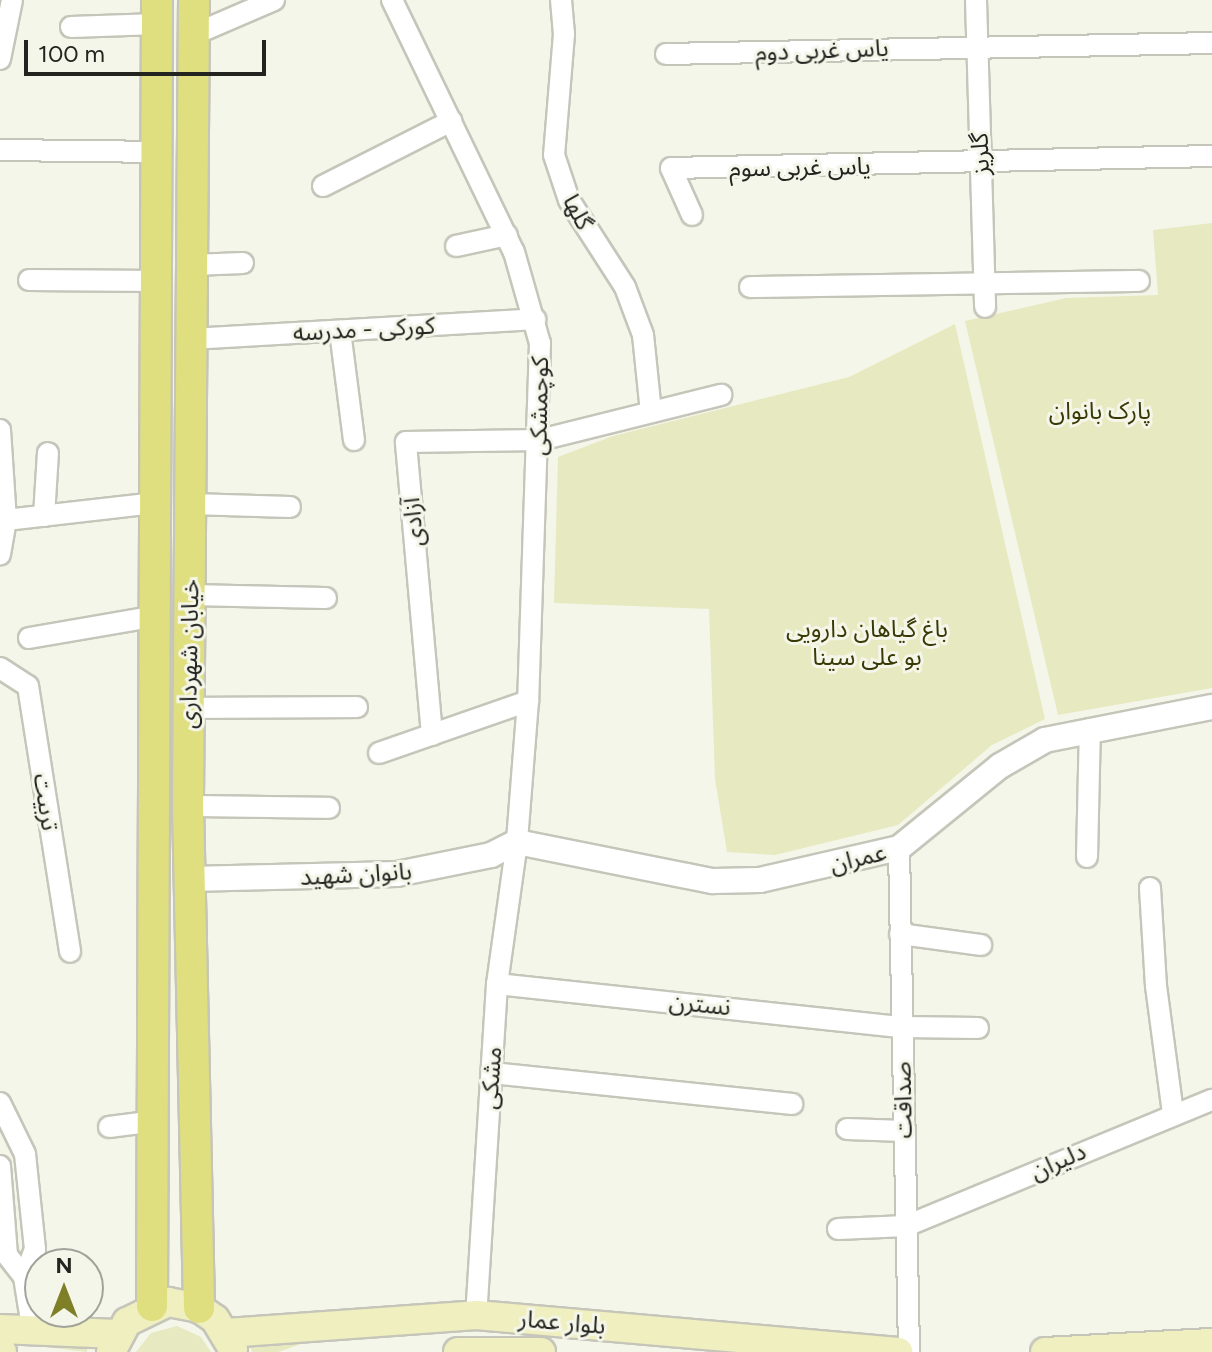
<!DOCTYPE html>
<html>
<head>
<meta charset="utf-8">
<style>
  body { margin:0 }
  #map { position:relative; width:1212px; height:1352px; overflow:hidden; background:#f5f6ea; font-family:Figtree,"Noto Sans Arabic",sans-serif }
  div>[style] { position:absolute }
  .green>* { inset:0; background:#e7e9c0 }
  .roads { filter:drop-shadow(2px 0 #c5c5ba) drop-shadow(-2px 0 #c5c5ba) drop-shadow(0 2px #c5c5ba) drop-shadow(0 -2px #c5c5ba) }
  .minor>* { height:20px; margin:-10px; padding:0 10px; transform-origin:10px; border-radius:10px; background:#fff }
  .tertiary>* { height:24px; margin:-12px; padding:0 12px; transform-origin:12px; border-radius:12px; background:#fff }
  .secondary>* { height:28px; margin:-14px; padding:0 14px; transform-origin:14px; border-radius:14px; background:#efefbf }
  .primary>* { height:30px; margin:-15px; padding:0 15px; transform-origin:15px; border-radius:15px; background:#dfdf7f }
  span { translate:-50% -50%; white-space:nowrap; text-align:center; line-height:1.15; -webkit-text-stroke:6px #f5f6ea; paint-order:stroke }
  .street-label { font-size:24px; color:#23241f }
  .park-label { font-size:24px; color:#393905 }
  .north { position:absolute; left:24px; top:1248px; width:80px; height:80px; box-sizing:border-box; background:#f5f6ea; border:2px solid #a1a299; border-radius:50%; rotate:0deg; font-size:22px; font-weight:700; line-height:32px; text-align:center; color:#23241f }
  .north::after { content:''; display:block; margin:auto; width:28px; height:36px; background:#7e7f27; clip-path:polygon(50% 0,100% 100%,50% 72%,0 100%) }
  .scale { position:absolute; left:24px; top:40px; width:242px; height:36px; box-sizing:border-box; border:4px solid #23241f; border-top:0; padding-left:10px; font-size:24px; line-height:28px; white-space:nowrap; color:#23241f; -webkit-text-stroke:6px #f5f6ea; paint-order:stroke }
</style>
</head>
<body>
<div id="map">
  <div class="green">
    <div style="clip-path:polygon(1212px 223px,1212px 688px,1058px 715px,965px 321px,1066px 298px,1158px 295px,1153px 230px)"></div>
    <div style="clip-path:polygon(955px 324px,1045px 719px,992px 745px,898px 825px,775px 855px,727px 852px,715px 779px,709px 609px,554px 603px,558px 457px,613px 436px,849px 377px)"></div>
    <div style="clip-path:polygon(177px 1326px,201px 1337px,211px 1352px,136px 1352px,151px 1333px)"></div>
    <div style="clip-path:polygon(88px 1341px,87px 1352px,36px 1346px)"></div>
    <div style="clip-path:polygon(250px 1343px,301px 1344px,278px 1352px,252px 1352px)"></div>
  </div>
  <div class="roads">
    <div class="minor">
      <div style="left:392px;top:0;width:280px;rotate:64.2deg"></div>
      <div style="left:514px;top:252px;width:95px;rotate:74.1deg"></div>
      <div style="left:540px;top:343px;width:358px;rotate:91.9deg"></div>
      <div style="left:528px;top:701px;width:141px;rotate:94.5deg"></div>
      <div style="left:517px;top:842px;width:143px;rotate:98deg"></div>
      <div style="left:497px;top:984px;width:332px;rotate:93.6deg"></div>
      <div style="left:561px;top:0;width:34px;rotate:85deg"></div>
      <div style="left:564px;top:34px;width:121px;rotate:94.7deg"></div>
      <div style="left:554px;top:155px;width:47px;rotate:71.6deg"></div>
      <div style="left:569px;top:200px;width:103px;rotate:57.2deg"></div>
      <div style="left:625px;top:287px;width:51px;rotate:69.4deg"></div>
      <div style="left:643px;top:335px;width:77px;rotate:84.1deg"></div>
      <div style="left:976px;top:0;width:307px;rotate:88.3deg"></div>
      <div style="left:71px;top:27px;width:86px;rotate:-2deg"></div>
      <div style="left:195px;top:34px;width:86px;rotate:-23.3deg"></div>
      <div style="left:666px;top:54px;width:546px;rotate:-1.15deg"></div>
      <div style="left:0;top:59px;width:60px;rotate:-78.5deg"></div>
      <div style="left:0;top:150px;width:157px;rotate:0.7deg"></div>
      <div style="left:323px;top:186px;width:144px;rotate:-26.9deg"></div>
      <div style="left:692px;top:215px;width:51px;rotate:-114.1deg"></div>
      <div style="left:671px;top:168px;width:541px;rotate:-1.27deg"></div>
      <div style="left:456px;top:246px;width:52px;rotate:-12.2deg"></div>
      <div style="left:193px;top:265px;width:50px;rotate:-2.3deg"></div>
      <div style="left:29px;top:280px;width:128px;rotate:0.4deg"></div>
      <div style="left:750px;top:287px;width:389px;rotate:-0.9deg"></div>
      <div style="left:340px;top:331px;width:110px;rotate:82.7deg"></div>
      <div style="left:192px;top:339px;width:344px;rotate:-3.3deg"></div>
      <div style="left:0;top:430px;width:90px;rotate:86.2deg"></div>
      <div style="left:6px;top:520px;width:35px;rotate:100deg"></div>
      <div style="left:191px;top:504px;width:99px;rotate:1.7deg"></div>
      <div style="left:44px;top:516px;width:63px;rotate:-86.4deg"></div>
      <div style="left:6px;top:520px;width:151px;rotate:-6.5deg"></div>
      <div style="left:190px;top:595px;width:136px;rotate:1.3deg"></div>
      <div style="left:29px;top:638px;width:129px;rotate:-9.8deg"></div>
      <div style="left:0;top:668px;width:33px;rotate:33deg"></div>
      <div style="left:28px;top:686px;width:269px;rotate:81deg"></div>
      <div style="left:189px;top:708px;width:168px;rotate:-0.3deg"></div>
      <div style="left:432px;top:735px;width:294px;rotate:-95.1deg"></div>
      <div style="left:406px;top:442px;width:134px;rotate:-0.9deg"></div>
      <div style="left:540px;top:440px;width:187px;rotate:-14deg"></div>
      <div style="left:379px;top:753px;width:158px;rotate:-19.2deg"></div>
      <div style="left:188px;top:806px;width:141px;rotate:0.8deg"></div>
      <div style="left:899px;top:848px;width:504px;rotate:88.86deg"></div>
      <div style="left:1087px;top:857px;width:128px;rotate:-88.7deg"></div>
      <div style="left:1150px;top:888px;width:98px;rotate:86.5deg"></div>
      <div style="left:1156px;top:986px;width:129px;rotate:82.4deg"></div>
      <div style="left:900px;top:934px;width:82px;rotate:7.7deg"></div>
      <div style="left:497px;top:984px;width:407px;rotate:6.1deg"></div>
      <div style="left:902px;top:1027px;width:76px;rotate:0.8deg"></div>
      <div style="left:492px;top:1073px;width:302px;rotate:5.9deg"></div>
      <div style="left:0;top:1103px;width:57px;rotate:63.9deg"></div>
      <div style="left:25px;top:1154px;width:96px;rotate:84deg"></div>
      <div style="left:35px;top:1249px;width:30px;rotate:111deg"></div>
      <div style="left:109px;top:1127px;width:47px;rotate:-7.3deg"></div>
      <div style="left:847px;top:1129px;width:57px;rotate:2deg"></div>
      <div style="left:0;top:1166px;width:89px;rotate:85.5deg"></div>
      <div style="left:7px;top:1255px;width:28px;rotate:52deg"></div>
      <div style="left:838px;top:1229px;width:68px;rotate:-2.5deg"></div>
      <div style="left:906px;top:1226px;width:331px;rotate:-22.4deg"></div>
      <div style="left:24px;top:1277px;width:57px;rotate:80.9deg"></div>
    </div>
    <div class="tertiary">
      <div style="left:189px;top:879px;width:208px;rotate:-1.4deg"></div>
      <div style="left:397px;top:874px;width:96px;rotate:-11.4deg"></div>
      <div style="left:491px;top:855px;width:29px;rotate:-27deg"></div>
      <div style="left:517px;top:842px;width:200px;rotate:11.3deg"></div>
      <div style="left:713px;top:881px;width:47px;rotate:-1.2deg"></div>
      <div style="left:760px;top:880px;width:143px;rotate:-13deg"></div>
      <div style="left:899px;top:848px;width:130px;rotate:-39.1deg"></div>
      <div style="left:1000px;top:766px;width:52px;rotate:-30deg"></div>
      <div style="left:1045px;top:740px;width:170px;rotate:-11.2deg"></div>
    </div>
    <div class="secondary">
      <div style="left:0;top:1329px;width:117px;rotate:2.4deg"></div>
      <div style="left:227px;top:1333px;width:250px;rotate:-4.1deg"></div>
      <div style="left:476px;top:1315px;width:424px;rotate:5deg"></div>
      <div style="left:0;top:1352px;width:2px"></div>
      <div style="left:111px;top:1352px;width:34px;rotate:-62deg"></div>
      <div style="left:127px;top:1322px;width:46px;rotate:-26deg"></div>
      <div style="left:168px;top:1302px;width:32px;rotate:11deg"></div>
      <div style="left:199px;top:1308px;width:19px;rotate:35deg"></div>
      <div style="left:215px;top:1319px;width:35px;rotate:59deg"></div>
      <div style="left:458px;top:1352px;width:83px"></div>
      <div style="left:1045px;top:1352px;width:167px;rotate:-3.1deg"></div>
    </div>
    <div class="primary">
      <div style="left:194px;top:0;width:806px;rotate:90.43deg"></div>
      <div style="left:188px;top:806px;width:502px;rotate:88.74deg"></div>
      <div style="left:152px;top:1306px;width:1306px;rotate:-89.78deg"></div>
    </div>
  </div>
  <div class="street-label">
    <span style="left:822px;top:50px;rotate:-2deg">یاس غربی دوم</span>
    <span style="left:980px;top:154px;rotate:-92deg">گلریز</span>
    <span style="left:800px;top:167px;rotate:-1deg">یاس غربی سوم</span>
    <span style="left:578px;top:212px;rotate:62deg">گلها</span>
    <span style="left:364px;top:329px;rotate:-3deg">کورکی - مدرسه</span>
    <span style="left:539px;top:406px;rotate:-89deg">کوچمشکی</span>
    <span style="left:413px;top:522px;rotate:-95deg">آزادی</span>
    <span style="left:189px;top:654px;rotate:-89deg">خیابان شهرداری</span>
    <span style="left:46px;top:802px;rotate:81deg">تربیت</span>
    <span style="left:858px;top:858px;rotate:-13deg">عمران</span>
    <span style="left:356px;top:874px;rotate:-3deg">بانوان شهید</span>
    <span style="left:700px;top:1004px;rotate:6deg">نسترن</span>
    <span style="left:491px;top:1078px;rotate:-86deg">مشکی</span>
    <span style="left:903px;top:1100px;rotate:-91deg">صداقت</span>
    <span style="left:1058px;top:1161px;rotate:-23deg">دلیران</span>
    <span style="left:562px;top:1322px;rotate:5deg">بلوار عمار</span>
  </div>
  <div class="park-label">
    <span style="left:1100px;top:411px">پارک بانوان</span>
    <span style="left:867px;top:643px">باغ گیاهان دارویی<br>بو علی سینا</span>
  </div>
  <div class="north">N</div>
  <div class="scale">100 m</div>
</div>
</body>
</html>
